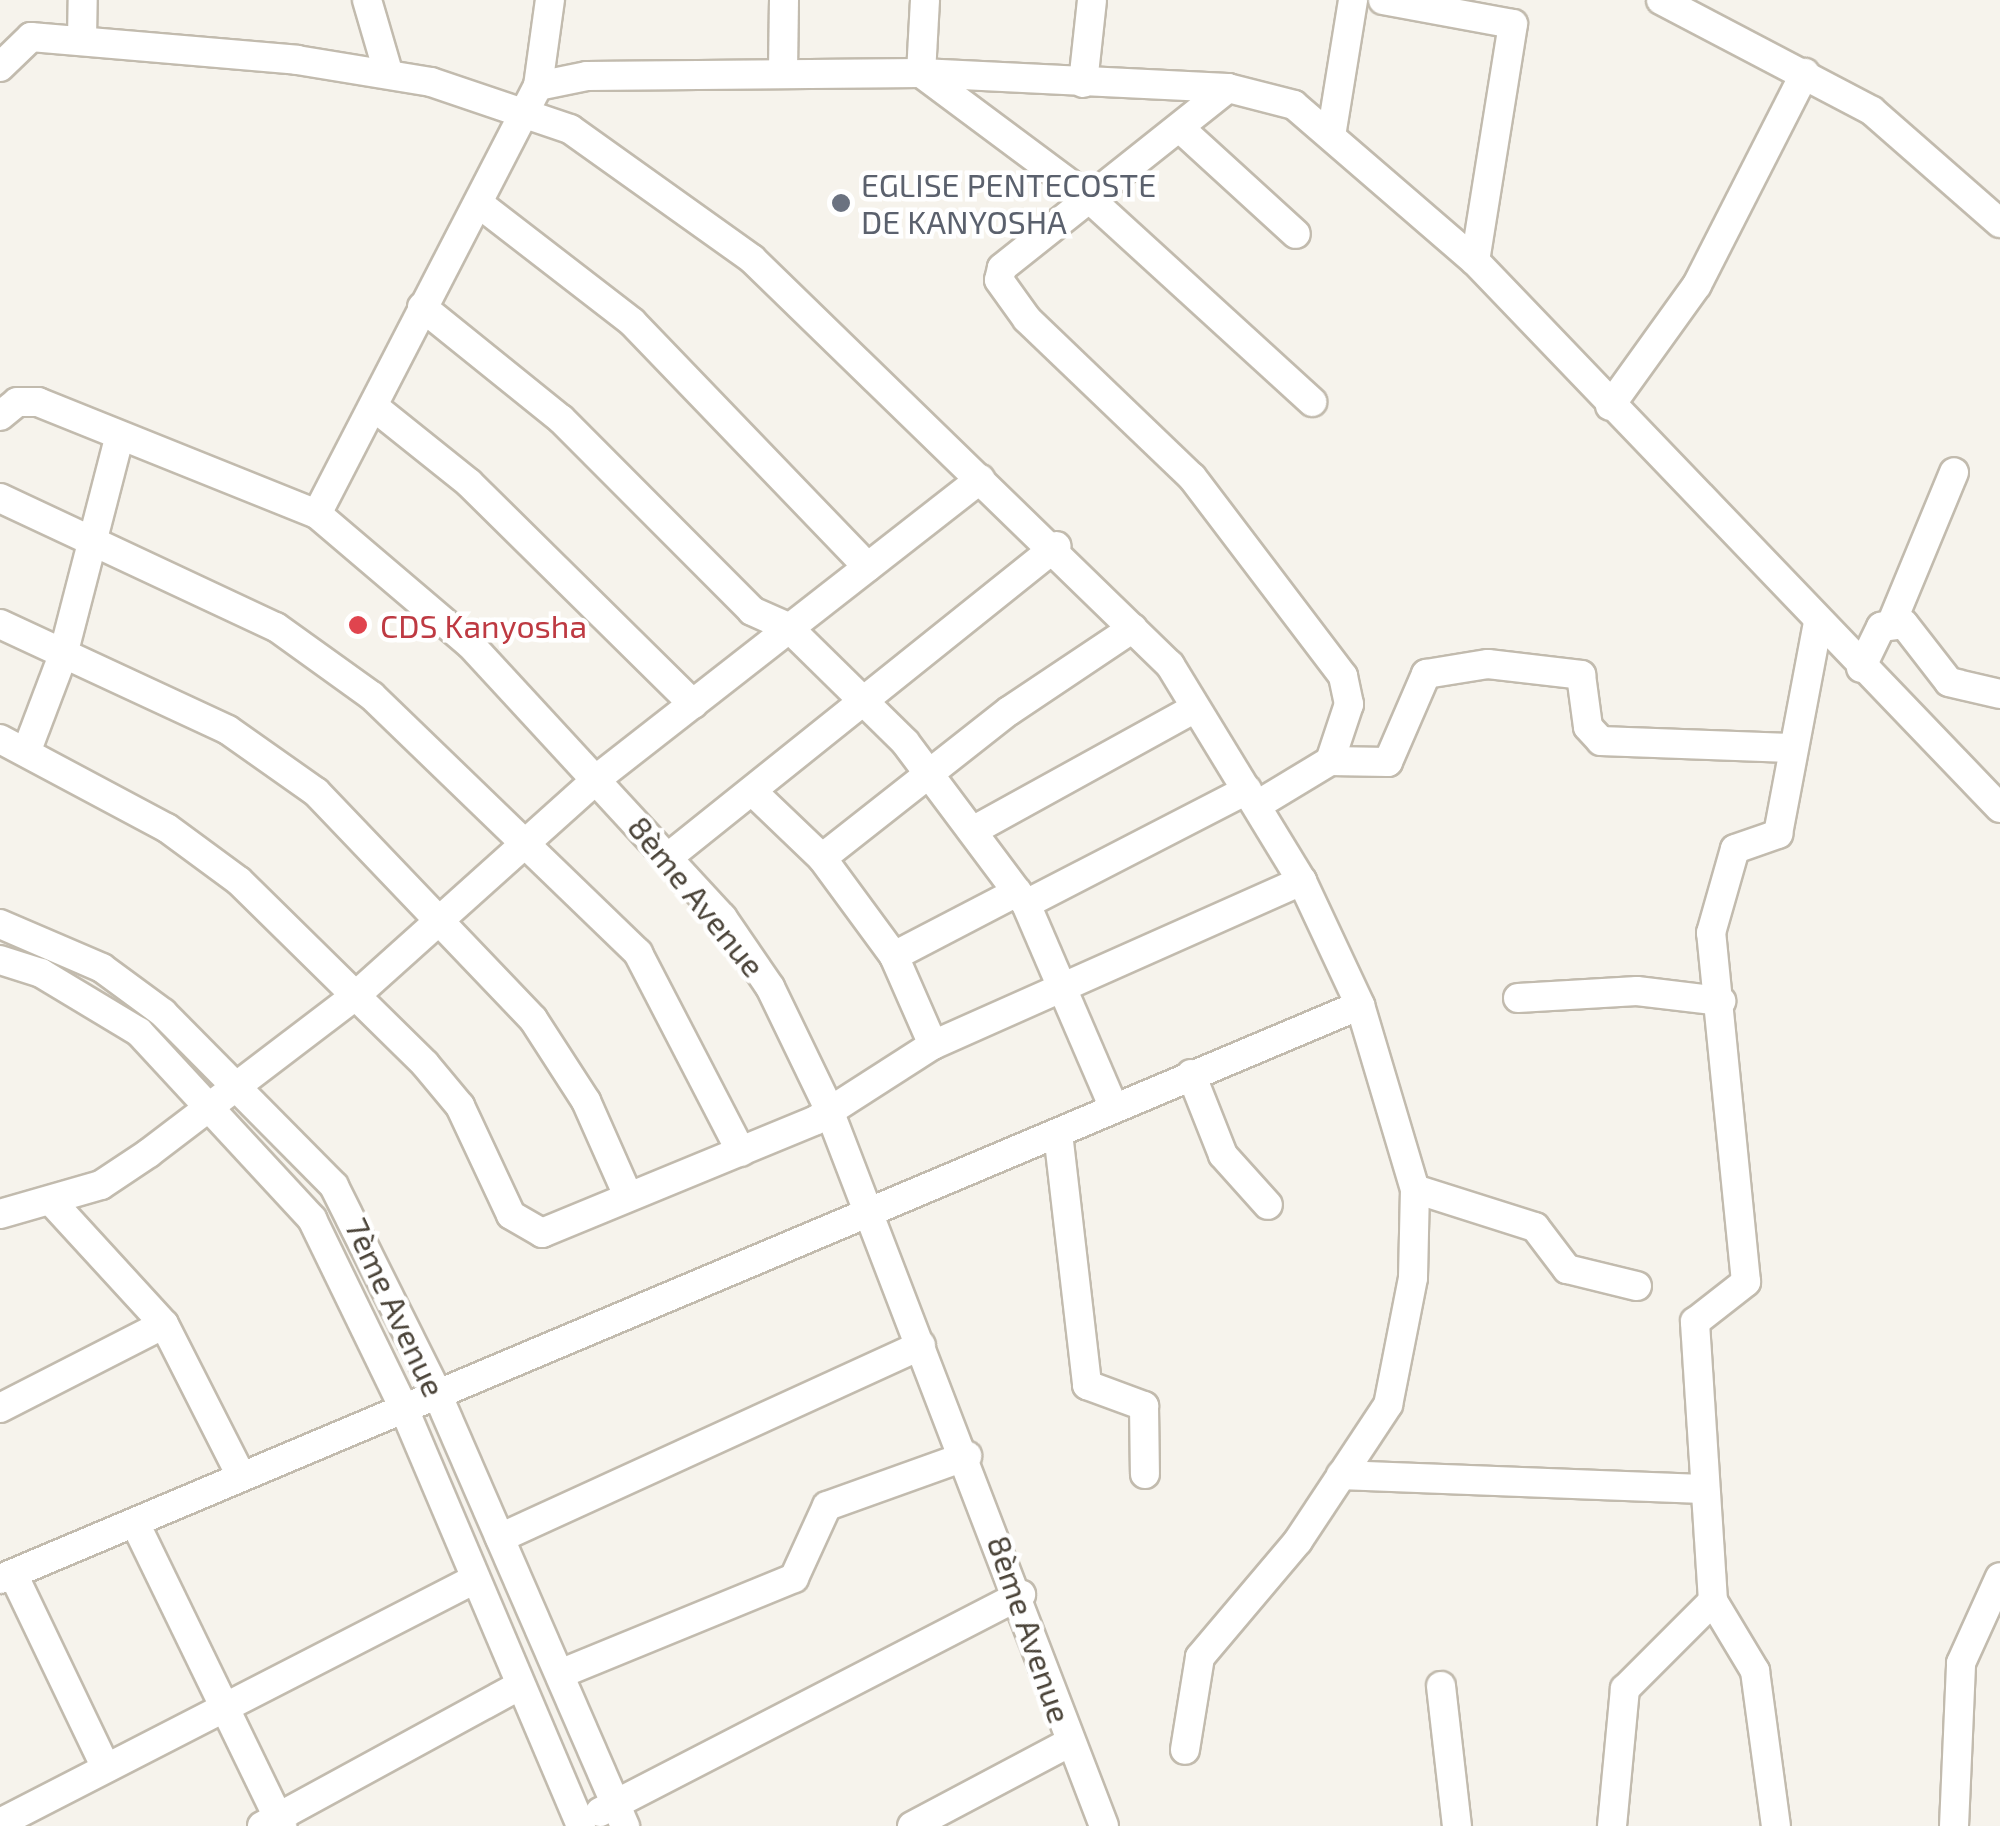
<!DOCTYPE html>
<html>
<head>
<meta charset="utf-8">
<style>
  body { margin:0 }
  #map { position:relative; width:2000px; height:1826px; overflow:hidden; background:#f6f3ec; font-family:"Exo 2",sans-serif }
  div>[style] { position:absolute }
  .roads { filter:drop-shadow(2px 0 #c2bbae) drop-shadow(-2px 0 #c2bbae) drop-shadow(0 2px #c2bbae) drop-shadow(0 -2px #c2bbae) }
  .minor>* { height:28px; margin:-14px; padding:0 14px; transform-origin:14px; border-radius:14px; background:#fff }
  .dots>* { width:28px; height:28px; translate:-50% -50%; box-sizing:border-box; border:5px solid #fff; border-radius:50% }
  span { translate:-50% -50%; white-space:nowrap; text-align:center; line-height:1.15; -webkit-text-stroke:9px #fff; paint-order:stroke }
  .worship-label { font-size:32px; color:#5b616d }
  .left { translate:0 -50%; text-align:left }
  .health-label { font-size:32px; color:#be3a42 }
  .street-label { font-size:32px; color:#4b4439 }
</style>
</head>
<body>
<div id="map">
  <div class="roads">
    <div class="minor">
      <div style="left:367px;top:0;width:75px;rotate:73.7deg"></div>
      <div style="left:925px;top:0;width:73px;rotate:93.1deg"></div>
      <div style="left:921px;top:73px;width:211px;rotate:36.7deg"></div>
      <div style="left:1090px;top:199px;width:301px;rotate:42.4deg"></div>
      <div style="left:1383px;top:0;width:132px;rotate:10.5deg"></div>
      <div style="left:1513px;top:24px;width:240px;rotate:99.1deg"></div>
      <div style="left:1661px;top:0;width:238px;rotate:27.7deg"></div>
      <div style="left:1872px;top:111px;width:170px;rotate:41.2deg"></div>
      <div style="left:82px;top:39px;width:39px;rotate:-89deg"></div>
      <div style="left:0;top:67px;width:43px;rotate:-44.1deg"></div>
      <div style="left:31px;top:37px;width:267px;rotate:4.9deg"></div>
      <div style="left:297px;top:60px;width:136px;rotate:9.3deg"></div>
      <div style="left:431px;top:82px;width:147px;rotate:18.7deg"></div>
      <div style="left:570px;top:129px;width:224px;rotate:35.5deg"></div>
      <div style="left:752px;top:259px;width:583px;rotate:44.17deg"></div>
      <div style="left:1170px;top:665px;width:253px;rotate:58.6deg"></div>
      <div style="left:1302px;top:881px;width:137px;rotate:64.9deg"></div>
      <div style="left:1360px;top:1005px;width:192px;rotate:73.4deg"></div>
      <div style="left:1415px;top:1189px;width:89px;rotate:91.3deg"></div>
      <div style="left:1413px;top:1278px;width:129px;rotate:101.1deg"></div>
      <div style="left:1388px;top:1405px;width:163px;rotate:123.5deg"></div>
      <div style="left:1298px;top:1541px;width:152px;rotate:130.2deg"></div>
      <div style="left:1200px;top:1657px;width:94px;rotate:99.2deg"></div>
      <div style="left:783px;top:71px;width:71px;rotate:-89.2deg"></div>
      <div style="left:1083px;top:83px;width:83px;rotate:-83.8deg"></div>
      <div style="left:538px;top:86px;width:50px;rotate:-11.5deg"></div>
      <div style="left:587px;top:76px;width:334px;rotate:-0.5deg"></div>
      <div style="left:921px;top:73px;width:307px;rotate:2.8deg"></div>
      <div style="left:1228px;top:88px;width:68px;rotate:14.4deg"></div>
      <div style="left:1294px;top:105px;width:239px;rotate:40.8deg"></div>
      <div style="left:1475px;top:261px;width:758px;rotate:46.18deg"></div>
      <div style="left:1228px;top:88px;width:289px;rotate:141.5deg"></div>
      <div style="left:1002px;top:268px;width:12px;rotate:104deg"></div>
      <div style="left:999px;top:280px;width:48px;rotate:54.3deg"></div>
      <div style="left:1027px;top:319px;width:228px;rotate:43.8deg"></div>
      <div style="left:1192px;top:477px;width:250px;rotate:52.8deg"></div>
      <div style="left:1343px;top:676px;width:29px;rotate:78deg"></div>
      <div style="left:1349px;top:704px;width:60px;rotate:108.4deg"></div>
      <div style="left:1330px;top:761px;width:85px;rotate:148.9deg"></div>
      <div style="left:1182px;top:130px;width:154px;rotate:42.4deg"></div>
      <div style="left:1332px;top:130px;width:132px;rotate:-80.8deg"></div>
      <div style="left:482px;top:206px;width:190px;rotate:37.7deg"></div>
      <div style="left:632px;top:322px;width:340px;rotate:46.1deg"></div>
      <div style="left:422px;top:307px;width:179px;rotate:38.9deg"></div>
      <div style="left:561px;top:419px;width:271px;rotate:45.1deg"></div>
      <div style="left:752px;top:611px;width:39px;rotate:24deg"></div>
      <div style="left:788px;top:627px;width:164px;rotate:44.5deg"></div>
      <div style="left:905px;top:742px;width:202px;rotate:53.2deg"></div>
      <div style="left:1026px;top:904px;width:218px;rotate:66.7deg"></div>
      <div style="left:1610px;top:406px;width:149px;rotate:-54.3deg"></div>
      <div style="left:1697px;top:285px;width:238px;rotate:-63deg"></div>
      <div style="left:378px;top:410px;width:117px;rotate:38.7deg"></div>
      <div style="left:469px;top:483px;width:315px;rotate:44.6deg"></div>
      <div style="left:0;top:416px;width:22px;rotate:-39deg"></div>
      <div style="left:17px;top:402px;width:21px"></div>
      <div style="left:38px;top:402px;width:301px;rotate:21.9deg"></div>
      <div style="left:317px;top:514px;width:201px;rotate:40.4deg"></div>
      <div style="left:470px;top:644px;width:372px;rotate:47.3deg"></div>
      <div style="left:722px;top:917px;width:85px;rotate:55.6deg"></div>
      <div style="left:770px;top:987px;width:131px;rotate:64.2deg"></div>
      <div style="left:827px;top:1105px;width:772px;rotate:68.98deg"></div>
      <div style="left:0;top:498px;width:305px;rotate:25.1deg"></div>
      <div style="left:276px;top:627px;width:118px;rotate:35.7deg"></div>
      <div style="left:372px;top:696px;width:370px;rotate:44deg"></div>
      <div style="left:638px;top:953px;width:224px;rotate:62.6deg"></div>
      <div style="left:317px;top:514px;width:482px;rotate:-62.7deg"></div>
      <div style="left:538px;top:86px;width:87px;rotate:-82.1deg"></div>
      <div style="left:1892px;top:622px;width:162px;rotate:-67.5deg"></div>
      <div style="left:0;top:624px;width:251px;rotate:24.9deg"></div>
      <div style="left:228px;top:730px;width:108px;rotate:35.2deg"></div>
      <div style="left:316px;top:792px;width:314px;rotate:46.3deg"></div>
      <div style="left:533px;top:1019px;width:98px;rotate:57.1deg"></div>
      <div style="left:586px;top:1101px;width:104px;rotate:66.1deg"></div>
      <div style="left:1861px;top:668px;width:46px;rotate:-64deg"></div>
      <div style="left:1881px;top:627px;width:23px;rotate:-7deg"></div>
      <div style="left:1904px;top:624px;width:73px;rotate:52.2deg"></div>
      <div style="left:1949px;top:682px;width:52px;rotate:13.2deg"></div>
      <div style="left:0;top:739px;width:189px;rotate:28.1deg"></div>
      <div style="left:167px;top:828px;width:89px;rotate:36.4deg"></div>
      <div style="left:239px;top:881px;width:261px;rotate:44.5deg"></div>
      <div style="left:425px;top:1064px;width:55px;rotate:50.2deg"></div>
      <div style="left:460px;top:1106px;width:120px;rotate:64.9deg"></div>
      <div style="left:511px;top:1215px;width:36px;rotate:30deg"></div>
      <div style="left:542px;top:1233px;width:296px;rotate:-22.4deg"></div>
      <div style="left:816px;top:1120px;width:139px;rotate:-32.7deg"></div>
      <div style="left:933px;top:1045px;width:404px;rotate:-24deg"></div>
      <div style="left:27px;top:750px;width:102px;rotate:-69.2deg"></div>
      <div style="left:63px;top:655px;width:223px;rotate:-75.5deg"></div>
      <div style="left:1330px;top:761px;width:58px;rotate:1deg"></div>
      <div style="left:1388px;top:762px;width:96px;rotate:-66.6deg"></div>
      <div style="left:1426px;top:674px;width:63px;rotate:-9.2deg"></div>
      <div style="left:1488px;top:664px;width:94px;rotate:6.7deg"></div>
      <div style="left:1581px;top:675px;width:52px;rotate:82.3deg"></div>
      <div style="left:1588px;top:727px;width:19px;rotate:47deg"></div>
      <div style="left:1601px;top:741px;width:189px;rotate:2.1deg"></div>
      <div style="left:752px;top:791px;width:97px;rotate:43.7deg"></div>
      <div style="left:822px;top:858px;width:122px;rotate:53.7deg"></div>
      <div style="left:894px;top:956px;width:97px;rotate:66.3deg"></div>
      <div style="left:976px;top:829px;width:250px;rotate:-28.9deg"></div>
      <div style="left:671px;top:855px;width:494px;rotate:-38.7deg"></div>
      <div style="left:822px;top:858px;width:238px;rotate:-38.2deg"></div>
      <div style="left:1009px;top:711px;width:149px;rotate:-33.8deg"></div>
      <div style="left:1026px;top:904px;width:249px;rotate:-27.3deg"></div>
      <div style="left:0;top:924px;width:111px;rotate:23.3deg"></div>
      <div style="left:102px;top:968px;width:76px;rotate:36.4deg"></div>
      <div style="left:163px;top:1013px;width:243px;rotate:45.3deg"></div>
      <div style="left:334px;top:1186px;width:227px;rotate:63.5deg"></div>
      <div style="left:435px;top:1389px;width:477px;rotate:66.5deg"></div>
      <div style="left:894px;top:956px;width:139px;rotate:-27.5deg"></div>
      <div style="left:0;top:960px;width:43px;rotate:17.6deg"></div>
      <div style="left:41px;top:973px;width:114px;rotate:31deg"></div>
      <div style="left:139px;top:1032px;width:255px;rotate:47.2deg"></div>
      <div style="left:312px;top:1219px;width:206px;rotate:64.1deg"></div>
      <div style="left:402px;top:1404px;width:458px;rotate:67deg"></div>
      <div style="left:1518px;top:998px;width:119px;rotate:-3.4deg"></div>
      <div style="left:1637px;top:991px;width:85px;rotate:6.8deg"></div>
      <div style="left:1191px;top:1074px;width:87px;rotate:68.4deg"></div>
      <div style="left:1223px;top:1155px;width:67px;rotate:48deg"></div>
      <div style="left:1058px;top:1133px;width:254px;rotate:83.4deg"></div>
      <div style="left:1087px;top:1385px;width:61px;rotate:20.2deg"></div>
      <div style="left:1144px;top:1406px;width:68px;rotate:89.2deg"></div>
      <div style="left:1415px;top:1189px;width:126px;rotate:17.6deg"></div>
      <div style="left:1535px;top:1227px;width:53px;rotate:52.7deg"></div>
      <div style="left:1567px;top:1269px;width:72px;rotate:13.7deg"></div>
      <div style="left:53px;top:1203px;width:164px;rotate:47.5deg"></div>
      <div style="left:164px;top:1324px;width:170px;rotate:63.1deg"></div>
      <div style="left:0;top:1214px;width:105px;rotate:-16deg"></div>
      <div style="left:101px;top:1185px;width:58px;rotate:-33.7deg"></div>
      <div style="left:149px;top:1153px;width:258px;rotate:-37.3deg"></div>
      <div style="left:354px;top:997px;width:329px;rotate:-41.9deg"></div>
      <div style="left:599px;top:777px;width:484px;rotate:-38deg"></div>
      <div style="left:0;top:1408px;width:184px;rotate:-27.1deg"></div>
      <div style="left:1341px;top:1475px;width:361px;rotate:2.2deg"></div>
      <div style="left:136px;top:1525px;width:335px;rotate:64.1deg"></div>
      <div style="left:500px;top:1538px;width:463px;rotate:-24.6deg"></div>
      <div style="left:13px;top:1574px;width:215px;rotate:64.4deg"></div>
      <div style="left:0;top:1579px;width:1476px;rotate:-22.88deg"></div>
      <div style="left:1713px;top:1601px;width:82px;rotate:59deg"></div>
      <div style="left:1755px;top:1671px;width:156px;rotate:82.3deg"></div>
      <div style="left:560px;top:1674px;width:253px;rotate:-22.3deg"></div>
      <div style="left:794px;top:1578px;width:79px;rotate:-65.4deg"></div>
      <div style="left:827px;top:1506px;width:149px;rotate:-19.7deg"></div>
      <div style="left:1441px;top:1686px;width:141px;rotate:83.5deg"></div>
      <div style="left:600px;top:1812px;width:474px;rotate:-27.3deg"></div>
      <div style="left:0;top:1823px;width:534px;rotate:-27.19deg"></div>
      <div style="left:262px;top:1826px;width:293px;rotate:-28.6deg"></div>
      <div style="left:912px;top:1826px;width:178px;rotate:-27.9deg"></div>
      <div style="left:1612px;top:1826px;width:138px;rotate:-84.6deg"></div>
      <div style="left:1625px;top:1689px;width:124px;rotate:-45deg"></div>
      <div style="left:1713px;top:1601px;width:280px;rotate:-93.7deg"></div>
      <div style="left:1695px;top:1322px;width:65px;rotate:-38.1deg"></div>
      <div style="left:1746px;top:1282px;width:351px;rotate:-95.7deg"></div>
      <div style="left:1711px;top:933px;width:87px;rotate:-74.1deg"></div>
      <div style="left:1735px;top:849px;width:46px;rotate:-19.2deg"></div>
      <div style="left:1778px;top:834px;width:216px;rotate:-79.3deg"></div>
      <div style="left:1954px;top:1826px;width:163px;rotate:-87.5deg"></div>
      <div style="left:1961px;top:1663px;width:94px;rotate:-65.6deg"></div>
    </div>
  </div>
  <div class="dots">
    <div style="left:841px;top:203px;background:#6b7280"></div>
    <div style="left:358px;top:625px;background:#e0444e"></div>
  </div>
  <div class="worship-label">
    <span class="left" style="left:861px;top:203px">EGLISE PENTECOSTE<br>DE KANYOSHA</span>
  </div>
  <div class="health-label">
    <span class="left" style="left:380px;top:625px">CDS Kanyosha</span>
  </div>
  <div class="street-label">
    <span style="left:697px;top:896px;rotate:51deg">8ème Avenue</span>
    <span style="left:396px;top:1307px;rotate:65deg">7ème Avenue</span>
    <span style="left:1030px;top:1629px;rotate:71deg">8ème Avenue</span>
  </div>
</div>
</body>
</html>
